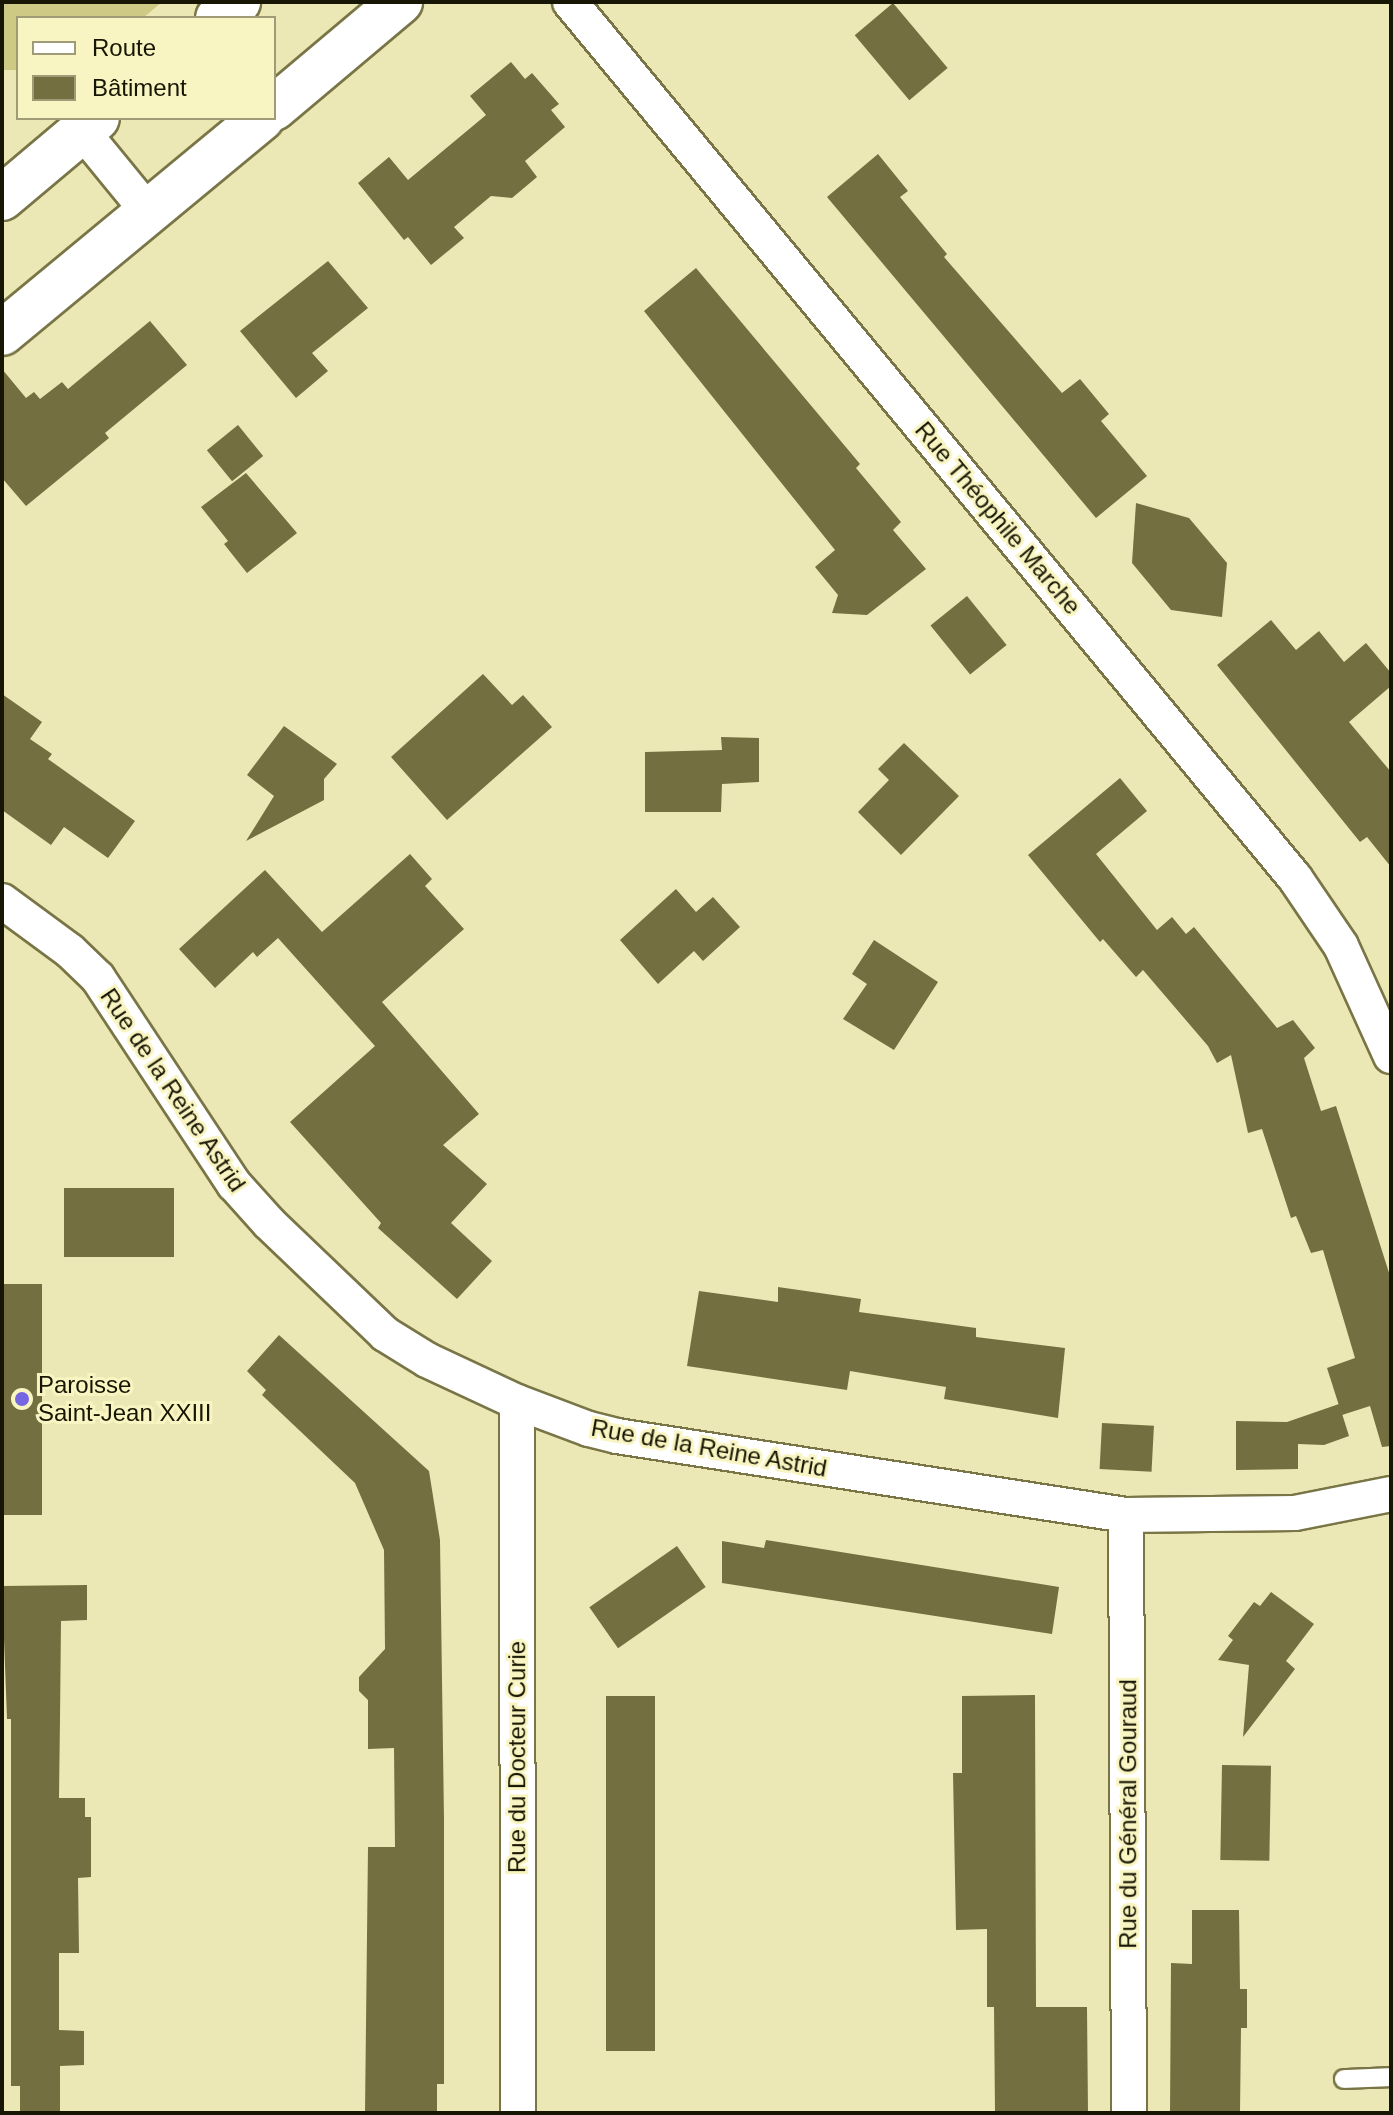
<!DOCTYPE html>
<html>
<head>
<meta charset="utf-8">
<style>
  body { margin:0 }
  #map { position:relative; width:1393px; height:2115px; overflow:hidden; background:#ebe8b5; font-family:Arial,sans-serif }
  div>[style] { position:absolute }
  .green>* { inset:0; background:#cec984 }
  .building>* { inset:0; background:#736f40; transform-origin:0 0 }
  .roads { filter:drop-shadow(2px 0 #797546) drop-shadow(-2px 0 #797546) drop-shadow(0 2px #797546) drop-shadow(0 -2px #797546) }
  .lane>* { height:18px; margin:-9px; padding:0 9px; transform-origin:9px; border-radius:9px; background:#fff }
  .street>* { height:34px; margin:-17px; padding:0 17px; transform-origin:17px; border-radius:17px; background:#fff }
  .secondary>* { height:44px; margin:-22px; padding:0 22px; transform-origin:22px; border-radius:22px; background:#fff }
  .dots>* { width:22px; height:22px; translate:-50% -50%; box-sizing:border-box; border:4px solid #f9f5c2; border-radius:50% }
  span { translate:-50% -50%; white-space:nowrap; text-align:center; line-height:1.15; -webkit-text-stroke:6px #f9f5c2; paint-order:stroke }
  .street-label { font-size:24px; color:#171503 }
  .poi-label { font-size:24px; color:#171503 }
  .left { translate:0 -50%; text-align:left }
  .frame { position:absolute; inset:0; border:4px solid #171503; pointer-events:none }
  .legend { position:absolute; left:16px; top:16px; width:260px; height:104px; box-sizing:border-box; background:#f9f5c2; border:2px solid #9f9b76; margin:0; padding:10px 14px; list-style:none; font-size:24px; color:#171503 }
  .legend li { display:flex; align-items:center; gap:16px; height:40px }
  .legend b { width:40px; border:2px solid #9f9b76 }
</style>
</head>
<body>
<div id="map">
  <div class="green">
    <div style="clip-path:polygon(2px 2px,162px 2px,143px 18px,18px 18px,18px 70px,2px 70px)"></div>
  </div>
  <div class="building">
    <div style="left:893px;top:3px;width:85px;height:50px;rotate:50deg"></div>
    <div style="clip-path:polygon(511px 62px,525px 79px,532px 73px,559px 104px,551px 110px,565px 127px,525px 161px,537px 177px,512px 198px,491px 196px,454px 227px,464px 238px,431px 265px,408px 237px,404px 240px,358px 183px,389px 157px,408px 180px,486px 115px,470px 96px)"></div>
    <div style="clip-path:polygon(878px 154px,908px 191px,900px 197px,947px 254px,944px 257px,1062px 393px,1080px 379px,1109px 414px,1101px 421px,1147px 476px,1096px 518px,827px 197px)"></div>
    <div style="clip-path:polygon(328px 261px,368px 308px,312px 353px,328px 371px,296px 398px,240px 331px)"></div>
    <div style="clip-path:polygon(696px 268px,860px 464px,856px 468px,901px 522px,893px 530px,926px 569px,867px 615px,832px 613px,838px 595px,815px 567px,835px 550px,644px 311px)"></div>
    <div style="clip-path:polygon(150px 321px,187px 365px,105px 433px,109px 438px,26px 506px,2px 478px,2px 369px,26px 398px,34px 392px,40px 399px,62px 382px,68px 389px)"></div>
    <div style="left:238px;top:425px;width:40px;height:40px;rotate:51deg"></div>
    <div style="clip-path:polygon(246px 473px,297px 533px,247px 573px,224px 544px,228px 541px,201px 507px)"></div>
    <div style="clip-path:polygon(1136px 503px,1189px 518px,1227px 563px,1222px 617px,1171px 610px,1132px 563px)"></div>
    <div style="left:967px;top:596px;width:63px;height:47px;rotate:51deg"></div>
    <div style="clip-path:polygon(1271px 620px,1296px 650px,1319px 631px,1344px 662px,1366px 643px,1391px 673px,1391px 686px,1349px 722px,1391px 772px,1391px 867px,1367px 837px,1360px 842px,1217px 665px)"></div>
    <div style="clip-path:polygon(483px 674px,512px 705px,523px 695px,552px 727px,447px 820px,391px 757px)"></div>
    <div style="clip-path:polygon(2px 694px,42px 722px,30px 739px,52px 754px,48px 759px,135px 821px,108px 858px,64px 827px,51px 845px,2px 810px)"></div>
    <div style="clip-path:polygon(284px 726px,337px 764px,324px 779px,324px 800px,246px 841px,274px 796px,247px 775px)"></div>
    <div style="clip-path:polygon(721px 737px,759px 738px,759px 782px,722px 784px,721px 812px,645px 812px,645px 752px,722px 750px)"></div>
    <div style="clip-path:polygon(904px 743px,959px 796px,901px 855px,858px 812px,889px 780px,878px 769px)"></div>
    <div style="clip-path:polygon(1120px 778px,1147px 811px,1096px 854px,1157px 930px,1172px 917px,1186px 934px,1194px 927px,1277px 1028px,1293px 1020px,1315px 1048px,1304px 1058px,1321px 1111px,1336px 1106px,1391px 1279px,1391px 1446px,1382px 1447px,1370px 1406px,1342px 1415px,1327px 1368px,1355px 1358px,1323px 1250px,1311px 1253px,1296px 1216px,1291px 1218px,1262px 1129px,1248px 1133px,1231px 1055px,1217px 1063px,1208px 1046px,1143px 970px,1136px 977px,1103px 939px,1100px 942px,1028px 855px)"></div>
    <div style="clip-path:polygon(410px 854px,432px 879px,425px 886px,464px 929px,382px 1002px,479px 1114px,443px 1145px,487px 1184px,451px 1223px,492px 1261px,457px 1299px,378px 1228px,381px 1223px,290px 1122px,375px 1046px,278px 938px,257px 957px,253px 952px,215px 988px,179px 949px,265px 870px,322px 932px)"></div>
    <div style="clip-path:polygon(676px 889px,696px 912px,713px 897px,740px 927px,703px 961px,694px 951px,658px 984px,620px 940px)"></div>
    <div style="clip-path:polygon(874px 940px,938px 982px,894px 1050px,843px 1019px,867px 984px,852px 974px)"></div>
    <div style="left:64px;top:1188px;width:110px;height:69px"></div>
    <div style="left:2px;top:1284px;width:40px;height:231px"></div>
    <div style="clip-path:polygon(778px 1287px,861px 1299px,859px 1312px,976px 1328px,976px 1337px,1065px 1348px,1058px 1418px,944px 1399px,946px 1387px,850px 1371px,847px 1390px,687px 1366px,699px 1291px,778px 1302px)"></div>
    <div style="clip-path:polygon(279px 1335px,429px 1471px,440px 1540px,444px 1819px,444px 2084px,437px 2084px,437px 2113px,365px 2113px,368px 1847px,395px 1847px,394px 1748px,368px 1749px,368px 1700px,359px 1691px,359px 1677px,385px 1649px,384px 1550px,355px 1483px,262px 1395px,266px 1390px,247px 1371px)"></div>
    <div style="clip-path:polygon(1339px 1404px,1349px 1436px,1324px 1445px,1298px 1444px,1298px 1469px,1236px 1470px,1236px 1421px,1287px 1422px)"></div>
    <div style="left:1102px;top:1423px;width:52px;height:46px;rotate:3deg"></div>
    <div style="clip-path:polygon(766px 1540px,1059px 1587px,1052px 1634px,722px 1583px,722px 1541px,764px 1548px)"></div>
    <div style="left:677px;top:1546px;width:50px;height:107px;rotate:55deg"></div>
    <div style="clip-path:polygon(87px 1585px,87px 1620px,61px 1621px,60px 1719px,59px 1798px,85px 1798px,85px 1817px,91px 1817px,91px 1877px,78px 1878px,79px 1953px,59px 1953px,59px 2030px,84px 2031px,84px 2065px,60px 2066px,60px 2113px,20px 2113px,20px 2086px,11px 2086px,11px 1719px,7px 1719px,2px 1586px)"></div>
    <div style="clip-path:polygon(1271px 1592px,1314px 1624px,1286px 1661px,1295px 1669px,1243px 1737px,1249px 1665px,1218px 1660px,1233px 1640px,1228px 1636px,1254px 1602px,1260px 1606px)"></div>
    <div style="clip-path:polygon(1035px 1695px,1036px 2007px,1087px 2007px,1088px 2113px,995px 2113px,994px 2007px,987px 2007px,987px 1929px,956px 1930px,953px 1773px,962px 1773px,962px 1696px)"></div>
    <div style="left:606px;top:1696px;width:49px;height:355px"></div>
    <div style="left:1222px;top:1765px;width:49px;height:95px;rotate:1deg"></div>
    <div style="clip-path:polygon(1192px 1910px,1239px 1910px,1240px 1989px,1247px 1989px,1247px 2028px,1241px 2028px,1240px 2113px,1170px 2113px,1171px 1963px,1192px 1964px)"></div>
  </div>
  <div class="roads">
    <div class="lane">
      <div style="left:1344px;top:2079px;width:47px;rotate:-2.4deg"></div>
    </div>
    <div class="street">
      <div style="left:570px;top:2px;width:1137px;rotate:50.39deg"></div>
      <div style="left:1295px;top:878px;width:82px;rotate:55.9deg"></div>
      <div style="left:1341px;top:946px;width:121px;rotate:65.6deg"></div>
      <div style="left:82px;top:131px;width:106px;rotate:50.7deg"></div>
      <div style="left:2px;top:901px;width:84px;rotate:36.3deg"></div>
      <div style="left:70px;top:951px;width:39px;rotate:44deg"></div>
      <div style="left:98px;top:978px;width:247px;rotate:56.6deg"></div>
      <div style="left:234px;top:1184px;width:52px;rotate:48.1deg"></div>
      <div style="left:269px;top:1223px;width:161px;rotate:43.7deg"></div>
      <div style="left:385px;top:1334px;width:49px;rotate:31.8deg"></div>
      <div style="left:427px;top:1360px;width:99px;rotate:25deg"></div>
      <div style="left:517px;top:1402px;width:77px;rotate:20.6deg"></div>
      <div style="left:589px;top:1429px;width:29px;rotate:14deg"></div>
      <div style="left:617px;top:1436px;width:515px;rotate:8.82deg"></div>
      <div style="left:1126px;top:1515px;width:169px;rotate:-0.7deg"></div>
      <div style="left:1295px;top:1513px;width:98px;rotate:-11.2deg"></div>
      <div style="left:517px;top:1402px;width:711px;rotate:89.92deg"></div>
      <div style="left:1126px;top:1515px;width:598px;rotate:89.71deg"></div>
    </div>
    <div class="secondary">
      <div style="left:218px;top:18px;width:26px;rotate:-39deg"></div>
      <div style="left:274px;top:108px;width:165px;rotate:-40.1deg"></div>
      <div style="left:2px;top:198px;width:124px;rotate:-40.1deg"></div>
      <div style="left:2px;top:333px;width:337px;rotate:-39.6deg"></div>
    </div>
  </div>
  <div class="dots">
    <div style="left:22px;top:1399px;background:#7567e2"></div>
  </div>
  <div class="street-label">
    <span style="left:998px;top:518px;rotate:50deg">Rue Théophile Marche</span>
    <span style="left:173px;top:1090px;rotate:56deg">Rue de la Reine Astrid</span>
    <span style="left:709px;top:1448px;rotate:10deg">Rue de la Reine Astrid</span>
    <span style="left:517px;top:1757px;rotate:-90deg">Rue du Docteur Curie</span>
    <span style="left:1128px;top:1814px;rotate:-90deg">Rue du Général Gouraud</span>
  </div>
  <div class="poi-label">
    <span class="left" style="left:38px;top:1399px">Paroisse<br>Saint-Jean XXIII</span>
  </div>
  <div class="frame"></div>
  <ul class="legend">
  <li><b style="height:10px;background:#fff"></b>Route</li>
  <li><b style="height:22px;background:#736f40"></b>Bâtiment</li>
  </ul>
</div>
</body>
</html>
